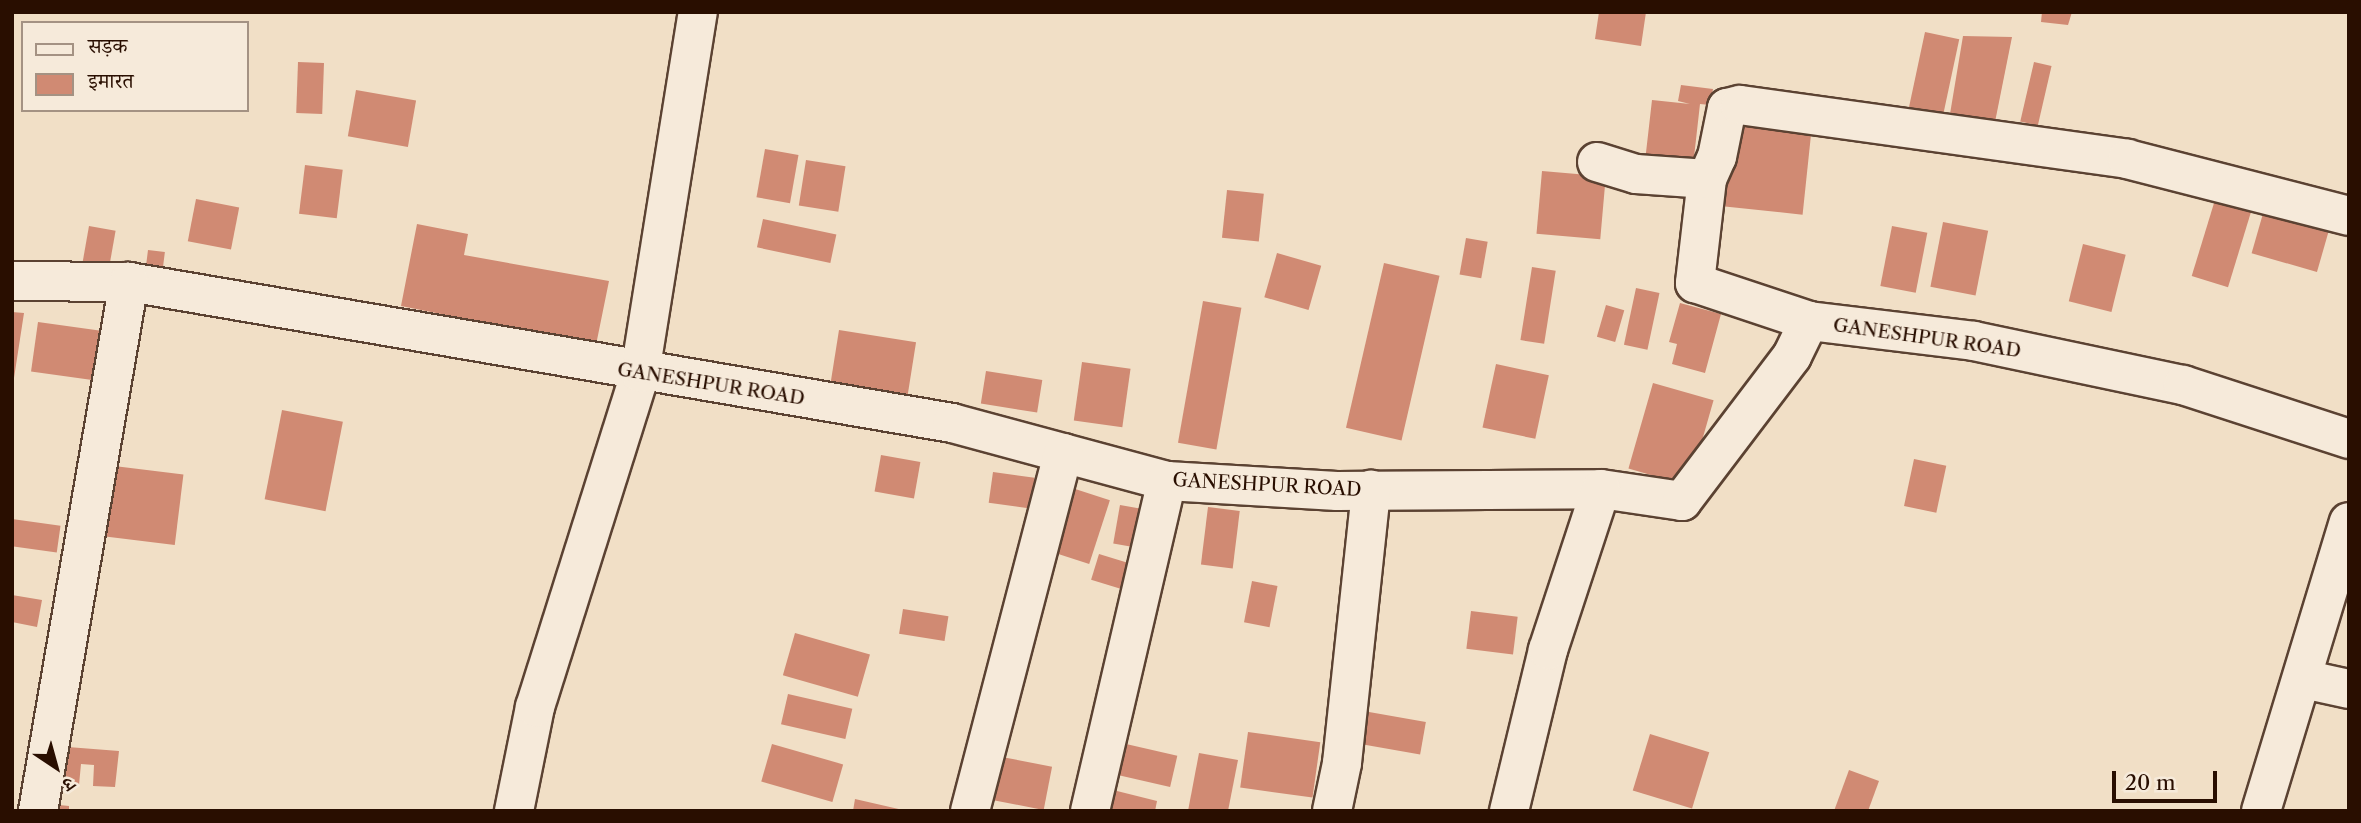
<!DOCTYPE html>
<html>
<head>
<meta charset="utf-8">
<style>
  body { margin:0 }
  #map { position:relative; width:2361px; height:823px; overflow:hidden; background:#f1dfc6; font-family:"Libre Caslon Text","Noto Serif Devanagari",serif }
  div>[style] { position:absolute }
  .building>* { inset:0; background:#d08a73; transform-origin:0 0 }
  .roads { filter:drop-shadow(2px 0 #5b4232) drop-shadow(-2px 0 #5b4232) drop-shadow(0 2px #5b4232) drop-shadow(0 -2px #5b4232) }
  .minor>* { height:38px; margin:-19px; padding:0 19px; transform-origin:19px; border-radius:19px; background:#f6eada }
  span { translate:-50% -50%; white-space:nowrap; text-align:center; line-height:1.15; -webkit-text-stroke:5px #f6eada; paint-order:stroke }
  .street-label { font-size:19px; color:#290e00 }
  .frame { position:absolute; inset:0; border:14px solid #290e00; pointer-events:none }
  .legend { position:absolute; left:21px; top:21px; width:228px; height:91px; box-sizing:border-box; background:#f6eada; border:2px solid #a49283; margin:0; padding:9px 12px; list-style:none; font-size:21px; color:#290e00 }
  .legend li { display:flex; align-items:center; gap:14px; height:35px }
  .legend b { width:35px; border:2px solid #a49283 }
  .north { position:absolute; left:21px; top:732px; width:70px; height:70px; -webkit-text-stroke:5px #f6eada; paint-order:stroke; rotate:144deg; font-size:19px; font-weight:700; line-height:28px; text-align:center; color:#290e00 }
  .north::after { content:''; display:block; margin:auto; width:24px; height:32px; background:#290e00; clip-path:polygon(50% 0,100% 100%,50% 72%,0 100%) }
  .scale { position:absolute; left:2112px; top:771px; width:105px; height:32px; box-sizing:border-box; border:4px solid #290e00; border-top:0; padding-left:9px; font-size:21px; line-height:24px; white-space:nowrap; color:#290e00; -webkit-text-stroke:5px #f6eada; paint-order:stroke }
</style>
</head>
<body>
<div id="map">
  <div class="building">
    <div style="clip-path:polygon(1599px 12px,1646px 12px,1641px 46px,1595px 39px)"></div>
    <div style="clip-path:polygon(2042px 12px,2072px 12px,2068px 25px,2041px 22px)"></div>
    <div style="left:1925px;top:32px;width:35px;height:89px;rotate:12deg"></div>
    <div style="clip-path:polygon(1963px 36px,2012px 37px,1994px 127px,1948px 126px)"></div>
    <div style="left:298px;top:62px;width:26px;height:51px;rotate:2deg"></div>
    <div style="left:2034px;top:62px;width:18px;height:61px;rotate:13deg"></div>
    <div style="clip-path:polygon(1681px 85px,1713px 89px,1710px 105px,1700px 104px,1692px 175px,1644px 170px,1652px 100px,1690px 104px,1678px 101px)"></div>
    <div style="left:356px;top:90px;width:61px;height:47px;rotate:10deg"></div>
    <div style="left:1734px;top:121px;width:78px;height:86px;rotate:6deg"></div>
    <div style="left:765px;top:149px;width:34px;height:49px;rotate:10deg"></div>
    <div style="left:806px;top:160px;width:40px;height:46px;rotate:9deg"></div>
    <div style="left:305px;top:165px;width:38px;height:49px;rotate:7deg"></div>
    <div style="left:1542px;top:171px;width:64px;height:63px;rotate:5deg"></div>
    <div style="left:1227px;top:190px;width:37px;height:48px;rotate:6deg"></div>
    <div style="left:2218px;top:190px;width:38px;height:90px;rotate:17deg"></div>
    <div style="left:196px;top:199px;width:44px;height:43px;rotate:11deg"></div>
    <div style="left:2264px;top:210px;width:68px;height:45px;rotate:16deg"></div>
    <div style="left:763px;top:219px;width:75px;height:29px;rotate:12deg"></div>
    <div style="left:1943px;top:222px;width:46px;height:66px;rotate:11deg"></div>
    <div style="clip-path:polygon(417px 224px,468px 234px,464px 255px,609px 281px,596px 345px,401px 306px)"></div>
    <div style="left:89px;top:226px;width:27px;height:40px;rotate:10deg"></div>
    <div style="left:1892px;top:226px;width:36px;height:61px;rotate:11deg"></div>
    <div style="left:1466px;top:238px;width:22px;height:37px;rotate:10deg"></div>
    <div style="left:2083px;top:244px;width:44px;height:59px;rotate:14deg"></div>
    <div style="left:148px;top:250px;width:17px;height:34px;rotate:7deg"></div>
    <div style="left:1277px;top:253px;width:46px;height:46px;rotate:16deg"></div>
    <div style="left:1384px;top:263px;width:57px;height:169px;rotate:13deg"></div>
    <div style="left:1532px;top:267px;width:24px;height:74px;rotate:9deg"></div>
    <div style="left:1636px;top:288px;width:24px;height:58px;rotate:12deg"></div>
    <div style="left:1203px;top:301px;width:39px;height:144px;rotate:10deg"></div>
    <div style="clip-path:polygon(1680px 303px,1721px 314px,1705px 373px,1672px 364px,1677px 344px,1669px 342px)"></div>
    <div style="left:1606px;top:305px;width:19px;height:33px;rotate:16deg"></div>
    <div style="clip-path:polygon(12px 312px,24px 313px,14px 378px,12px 378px)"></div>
    <div style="left:38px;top:322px;width:69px;height:50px;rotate:8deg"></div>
    <div style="left:839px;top:330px;width:78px;height:58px;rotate:9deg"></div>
    <div style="left:1082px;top:362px;width:49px;height:59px;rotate:8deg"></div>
    <div style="left:1496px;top:364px;width:54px;height:65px;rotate:12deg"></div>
    <div style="left:986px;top:371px;width:57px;height:33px;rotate:9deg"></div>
    <div style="left:1653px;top:383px;width:63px;height:89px;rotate:16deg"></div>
    <div style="left:282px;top:410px;width:62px;height:91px;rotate:11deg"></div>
    <div style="left:881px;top:455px;width:40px;height:37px;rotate:10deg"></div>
    <div style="left:1914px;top:459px;width:33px;height:48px;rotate:12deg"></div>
    <div style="left:106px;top:465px;width:78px;height:71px;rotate:7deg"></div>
    <div style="left:993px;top:472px;width:42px;height:31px;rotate:8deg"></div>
    <div style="left:1069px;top:487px;width:43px;height:67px;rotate:18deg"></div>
    <div style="left:1120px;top:505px;width:36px;height:39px;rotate:10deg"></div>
    <div style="left:1208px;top:507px;width:32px;height:58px;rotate:7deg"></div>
    <div style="left:12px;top:519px;width:49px;height:27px;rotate:8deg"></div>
    <div style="left:1099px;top:554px;width:41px;height:27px;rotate:17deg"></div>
    <div style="left:1252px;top:581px;width:26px;height:42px;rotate:11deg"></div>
    <div style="clip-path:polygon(12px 595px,42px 600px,37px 627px,12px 622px)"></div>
    <div style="left:903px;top:609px;width:46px;height:25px;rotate:9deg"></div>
    <div style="left:1471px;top:611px;width:47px;height:38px;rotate:7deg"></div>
    <div style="left:795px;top:633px;width:78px;height:44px;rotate:16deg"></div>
    <div style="left:788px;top:694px;width:66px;height:31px;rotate:13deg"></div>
    <div style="left:1352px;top:709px;width:75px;height:33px;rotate:10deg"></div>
    <div style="left:1248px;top:732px;width:73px;height:56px;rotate:8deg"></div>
    <div style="left:1650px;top:734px;width:62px;height:59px;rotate:17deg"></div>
    <div style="left:1113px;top:741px;width:66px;height:32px;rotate:13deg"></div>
    <div style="left:772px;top:744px;width:74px;height:39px;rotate:16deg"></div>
    <div style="clip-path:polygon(55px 746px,119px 751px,115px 787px,93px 786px,94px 765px,81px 764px,79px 785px,52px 782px)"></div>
    <div style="clip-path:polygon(1199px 753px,1238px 760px,1228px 811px,1188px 811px)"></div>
    <div style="left:1002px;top:757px;width:51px;height:44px;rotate:11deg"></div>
    <div style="clip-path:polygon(1849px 770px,1879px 781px,1868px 811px,1834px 811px)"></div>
    <div style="clip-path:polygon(1105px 788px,1157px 801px,1155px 811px,1099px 811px)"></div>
    <div style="clip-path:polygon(855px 799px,903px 810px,903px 811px,853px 811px)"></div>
    <div style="clip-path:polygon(40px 803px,69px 806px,69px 811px,39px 811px)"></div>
  </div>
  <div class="roads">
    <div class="minor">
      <div style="left:1597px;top:162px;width:41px;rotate:17.1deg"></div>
      <div style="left:1636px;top:174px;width:71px;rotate:4deg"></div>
      <div style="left:1707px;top:179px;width:105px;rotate:96.6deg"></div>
      <div style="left:1695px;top:283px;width:120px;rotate:18.4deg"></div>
      <div style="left:1809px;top:321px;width:166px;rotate:6.9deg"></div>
      <div style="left:1974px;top:341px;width:214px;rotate:11.9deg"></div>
      <div style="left:2183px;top:385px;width:175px;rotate:18deg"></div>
      <div style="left:1707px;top:179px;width:24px;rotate:-66deg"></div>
      <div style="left:1717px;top:157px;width:50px;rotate:-78.5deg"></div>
      <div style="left:1727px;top:108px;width:13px;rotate:-13deg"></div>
      <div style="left:1740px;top:105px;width:391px;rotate:7.9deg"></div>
      <div style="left:2127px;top:159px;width:229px;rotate:14.4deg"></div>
      <div style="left:12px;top:281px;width:117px;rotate:0.5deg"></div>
      <div style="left:129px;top:282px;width:835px;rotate:9.72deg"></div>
      <div style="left:952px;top:423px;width:223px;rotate:15.1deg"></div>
      <div style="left:1167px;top:481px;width:170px;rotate:3.4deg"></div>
      <div style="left:1337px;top:491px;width:264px;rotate:-0.4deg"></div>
      <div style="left:1601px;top:489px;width:82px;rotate:8.4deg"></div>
      <div style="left:1682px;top:501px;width:182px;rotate:-52.8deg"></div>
      <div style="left:1792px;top:356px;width:39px;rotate:-64deg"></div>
      <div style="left:2303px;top:679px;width:47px;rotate:12.3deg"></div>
      <div style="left:38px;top:811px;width:537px;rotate:-80.24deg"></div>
      <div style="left:514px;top:811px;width:106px;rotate:-78.6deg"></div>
      <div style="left:535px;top:707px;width:350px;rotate:-72.5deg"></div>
      <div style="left:640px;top:373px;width:366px;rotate:-80.9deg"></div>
      <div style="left:970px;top:811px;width:370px;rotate:-75.4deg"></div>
      <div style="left:1090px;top:811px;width:339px;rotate:-76.9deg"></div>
      <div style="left:1332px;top:811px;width:49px;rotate:-78.2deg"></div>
      <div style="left:1342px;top:763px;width:275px;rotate:-83.9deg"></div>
      <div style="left:1509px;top:811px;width:166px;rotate:-76.4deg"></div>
      <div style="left:1548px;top:650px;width:169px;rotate:-71.8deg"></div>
      <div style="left:2261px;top:811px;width:302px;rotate:-73.1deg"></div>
    </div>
  </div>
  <div class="street-label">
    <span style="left:1927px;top:338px;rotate:8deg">GANESHPUR ROAD</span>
    <span style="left:711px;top:384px;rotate:9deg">GANESHPUR ROAD</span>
    <span style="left:1267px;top:485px;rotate:3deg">GANESHPUR ROAD</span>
  </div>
  <div class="frame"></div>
  <ul class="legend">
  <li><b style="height:9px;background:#f6eada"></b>सड़क</li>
  <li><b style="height:19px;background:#d08a73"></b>इमारत</li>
  </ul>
  <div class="north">उ</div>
  <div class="scale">20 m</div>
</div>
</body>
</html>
